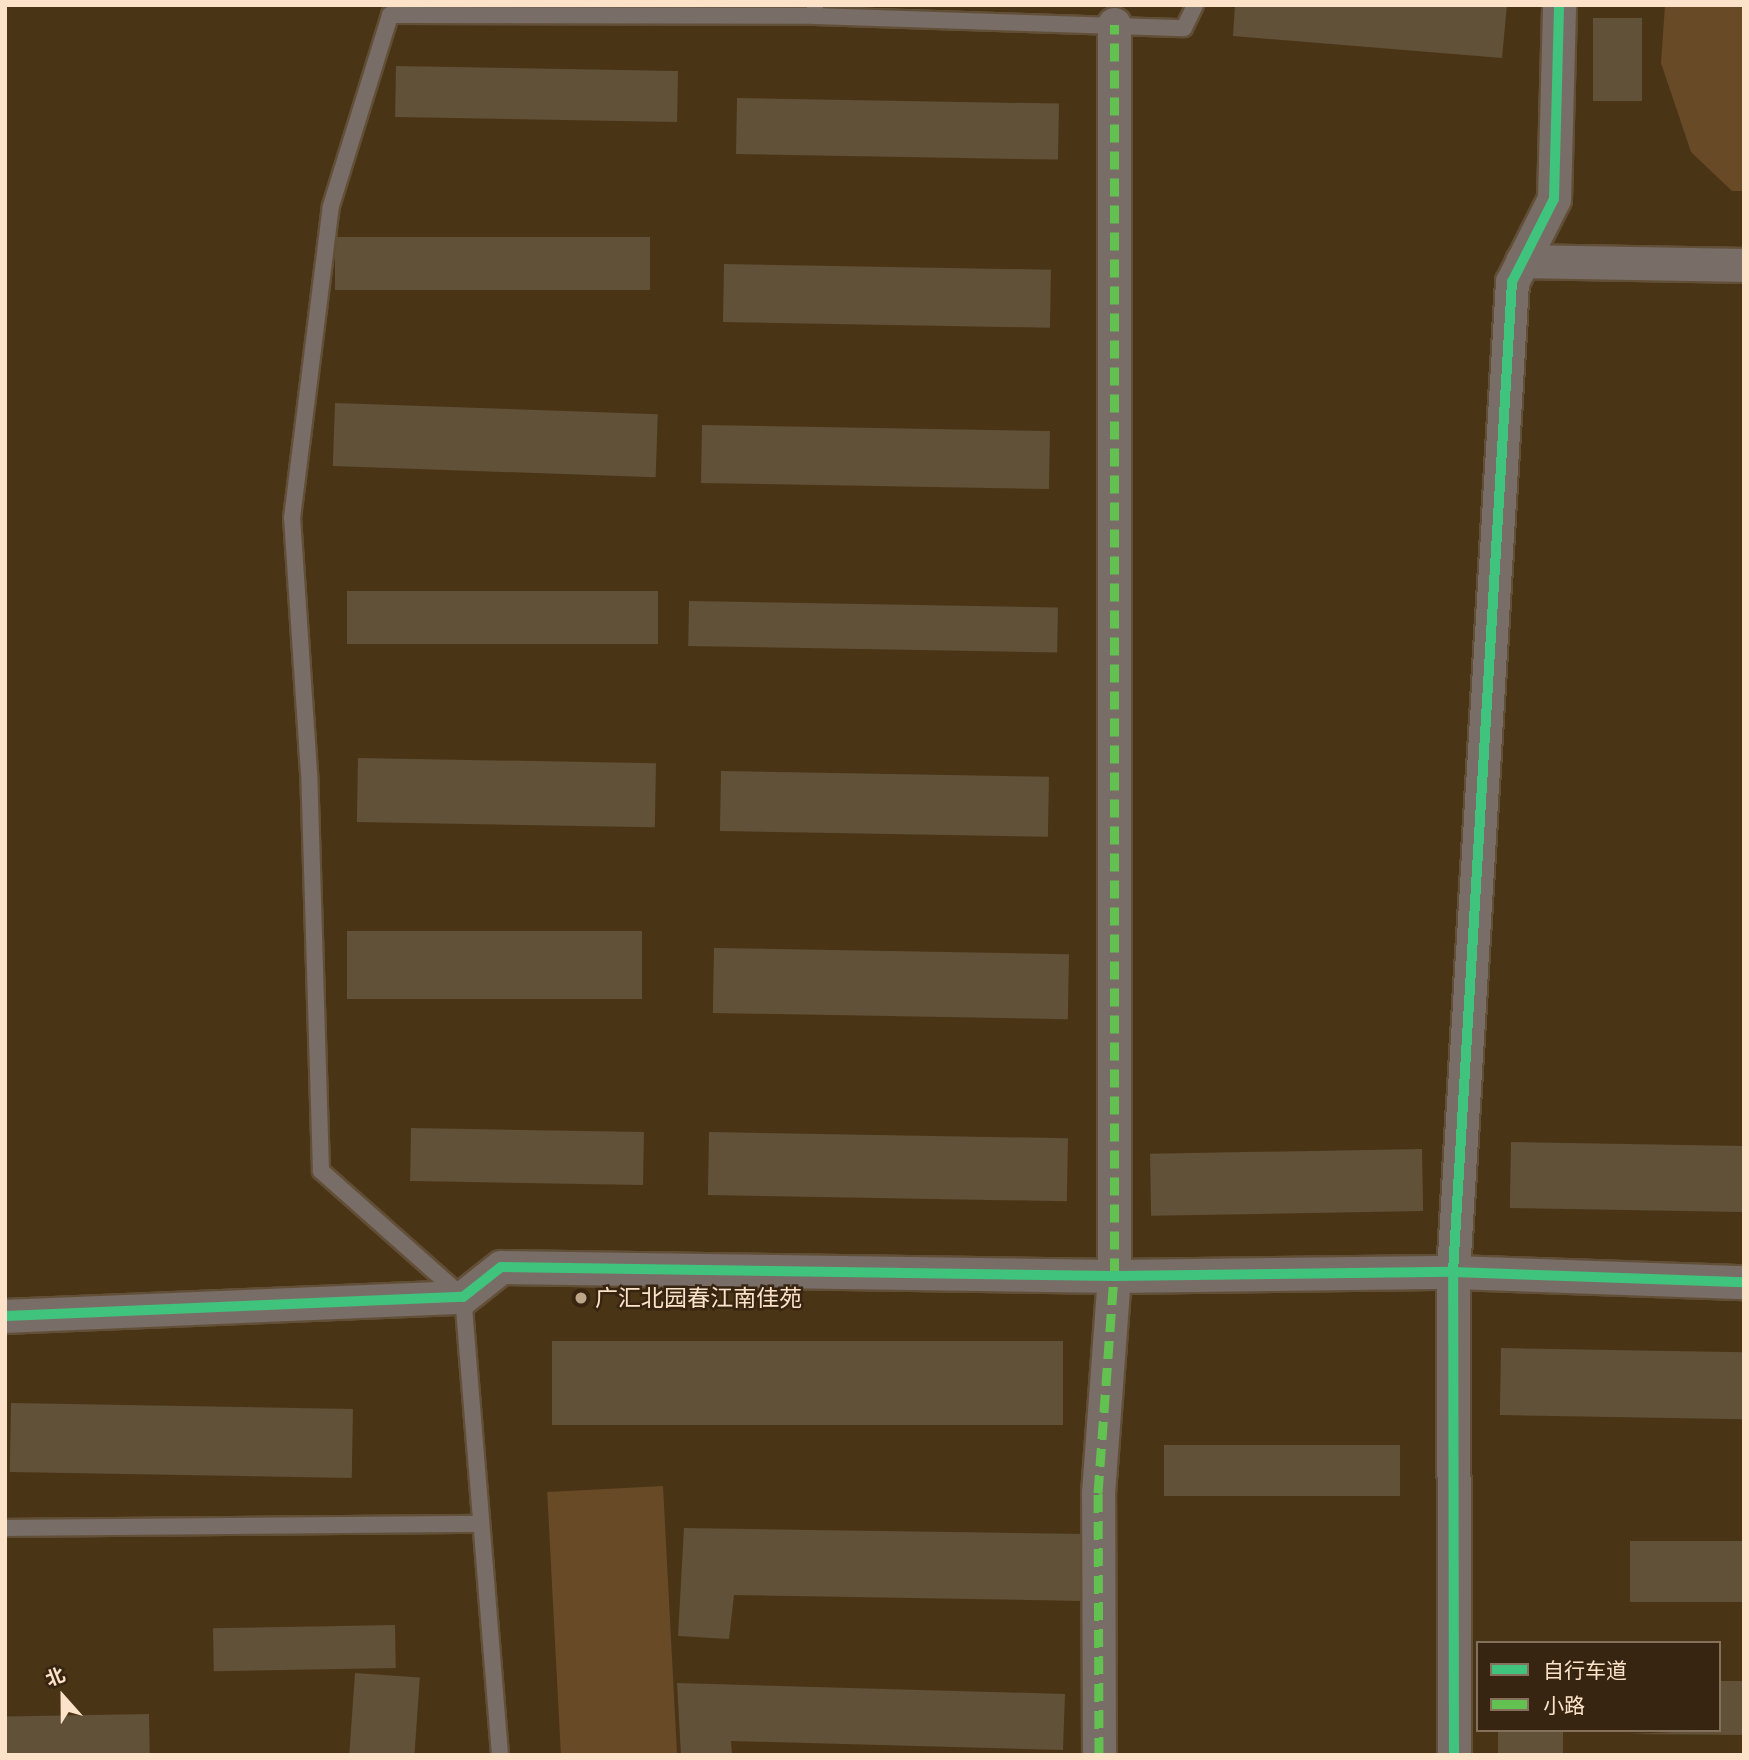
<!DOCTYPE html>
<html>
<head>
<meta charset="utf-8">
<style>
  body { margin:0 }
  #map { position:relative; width:1749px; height:1760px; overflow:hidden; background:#4a3416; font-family:Poppins,"Noto Sans SC",sans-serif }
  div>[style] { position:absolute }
  .green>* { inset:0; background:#684a26; transform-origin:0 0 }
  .building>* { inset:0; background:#615138; transform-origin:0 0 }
  .roads { filter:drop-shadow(2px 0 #624f37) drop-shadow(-2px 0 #624f37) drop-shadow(0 2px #624f37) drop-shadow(0 -2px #624f37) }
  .service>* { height:16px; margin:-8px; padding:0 8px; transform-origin:8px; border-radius:8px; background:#796d67 }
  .minor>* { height:33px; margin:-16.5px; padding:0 16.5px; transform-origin:16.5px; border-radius:16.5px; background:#796d67 }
  .quiet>* { height:9px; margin-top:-4.5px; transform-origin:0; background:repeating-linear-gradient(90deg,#63c152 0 18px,transparent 0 27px) }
  .cycleway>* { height:10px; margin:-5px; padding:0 5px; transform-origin:5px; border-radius:5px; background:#40c37c }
  .dots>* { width:19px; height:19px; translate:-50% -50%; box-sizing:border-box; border:4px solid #372511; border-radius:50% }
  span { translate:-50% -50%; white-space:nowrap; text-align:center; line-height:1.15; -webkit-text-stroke:5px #372511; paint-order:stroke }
  .poi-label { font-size:23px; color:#fbe2c9 }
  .left { translate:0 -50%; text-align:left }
  .frame { position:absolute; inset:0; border:7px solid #fbe2c9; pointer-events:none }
  .legend { position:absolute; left:1476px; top:1641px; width:245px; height:91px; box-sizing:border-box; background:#372511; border:2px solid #85715b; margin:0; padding:9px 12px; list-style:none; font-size:21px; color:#fbe2c9 }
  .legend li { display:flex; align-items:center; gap:14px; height:35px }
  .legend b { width:35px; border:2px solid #85715b }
  .north { position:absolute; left:28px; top:1662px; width:70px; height:70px; -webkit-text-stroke:5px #372511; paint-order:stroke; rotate:339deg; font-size:19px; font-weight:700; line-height:28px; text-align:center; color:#fbe2c9 }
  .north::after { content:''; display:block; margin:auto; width:24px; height:32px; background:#fbe2c9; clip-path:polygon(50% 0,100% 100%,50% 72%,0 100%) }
</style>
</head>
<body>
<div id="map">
  <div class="green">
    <div style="clip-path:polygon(1665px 5px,1744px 5px,1744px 191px,1732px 191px,1691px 152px,1661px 63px)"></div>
    <div style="left:663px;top:1486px;width:269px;height:116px;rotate:87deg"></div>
  </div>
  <div class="building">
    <div style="clip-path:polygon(1235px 5px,1507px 5px,1502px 58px,1233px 36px)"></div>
    <div style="left:1593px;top:18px;width:49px;height:83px"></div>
    <div style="left:396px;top:66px;width:282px;height:51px;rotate:1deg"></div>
    <div style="left:737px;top:98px;width:322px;height:56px;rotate:1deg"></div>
    <div style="left:335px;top:237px;width:315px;height:53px"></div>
    <div style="left:724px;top:264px;width:327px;height:58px;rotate:1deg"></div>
    <div style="left:335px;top:403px;width:323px;height:63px;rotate:2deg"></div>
    <div style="left:702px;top:425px;width:348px;height:58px;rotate:1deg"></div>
    <div style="left:347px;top:591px;width:311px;height:53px"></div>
    <div style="left:689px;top:601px;width:369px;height:45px;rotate:1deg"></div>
    <div style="left:358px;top:758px;width:298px;height:64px;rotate:1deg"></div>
    <div style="left:721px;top:771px;width:328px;height:60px;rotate:1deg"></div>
    <div style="left:347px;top:931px;width:295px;height:68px"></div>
    <div style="left:714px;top:948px;width:355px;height:65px;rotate:1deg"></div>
    <div style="left:411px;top:1128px;width:233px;height:53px;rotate:1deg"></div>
    <div style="left:709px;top:1132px;width:359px;height:63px;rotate:1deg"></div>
    <div style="left:1511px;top:1142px;width:233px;height:66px;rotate:1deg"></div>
    <div style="left:1422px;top:1149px;width:62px;height:272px;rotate:89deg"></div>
    <div style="left:1063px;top:1341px;width:84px;height:511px;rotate:90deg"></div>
    <div style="left:1501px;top:1348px;width:243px;height:67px;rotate:1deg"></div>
    <div style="left:11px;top:1403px;width:342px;height:69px;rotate:1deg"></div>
    <div style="left:1164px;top:1445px;width:236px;height:51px"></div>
    <div style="clip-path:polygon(684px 1528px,1084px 1534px,1084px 1601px,734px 1595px,729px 1639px,678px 1636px)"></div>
    <div style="left:1630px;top:1541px;width:114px;height:61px"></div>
    <div style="left:395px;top:1625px;width:43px;height:182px;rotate:89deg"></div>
    <div style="left:355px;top:1673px;width:65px;height:82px;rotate:4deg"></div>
    <div style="clip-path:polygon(1719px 1681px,1744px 1681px,1744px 1735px,1630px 1734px,1719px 1730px)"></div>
    <div style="clip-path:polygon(677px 1683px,1065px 1694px,1063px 1750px,731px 1741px,732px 1755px,681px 1755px)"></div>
    <div style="left:149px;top:1714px;width:39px;height:144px;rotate:89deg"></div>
    <div style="left:1498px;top:1730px;width:65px;height:25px"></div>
  </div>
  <div class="roads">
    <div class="service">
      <div style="left:815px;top:16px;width:369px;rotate:1.9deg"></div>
      <div style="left:1184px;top:28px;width:25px;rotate:-64deg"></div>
      <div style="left:5px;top:1528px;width:474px;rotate:-0.5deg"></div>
      <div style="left:500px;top:1755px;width:459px;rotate:-94.6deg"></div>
      <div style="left:463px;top:1297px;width:190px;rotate:-138.4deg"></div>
      <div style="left:321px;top:1171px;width:398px;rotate:-91.7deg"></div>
      <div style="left:309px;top:773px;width:256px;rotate:-93.8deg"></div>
      <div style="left:292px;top:518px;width:314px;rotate:-82.9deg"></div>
      <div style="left:331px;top:206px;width:200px;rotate:-72.8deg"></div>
      <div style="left:390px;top:15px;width:425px;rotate:0.1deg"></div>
      <div style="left:815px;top:16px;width:11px;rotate:-90deg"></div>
    </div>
    <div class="minor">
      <div style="left:1522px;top:261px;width:222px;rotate:1deg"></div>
      <div style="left:5px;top:1316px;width:458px;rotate:-2.4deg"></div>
      <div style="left:463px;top:1297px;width:48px;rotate:-38.3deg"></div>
      <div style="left:501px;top:1267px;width:613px;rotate:0.84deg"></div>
      <div style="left:1114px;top:1276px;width:339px;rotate:-0.7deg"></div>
      <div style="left:1453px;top:1272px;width:291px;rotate:2deg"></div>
      <div style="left:1099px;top:1755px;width:262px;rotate:-90.2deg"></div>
      <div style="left:1098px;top:1493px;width:218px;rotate:-85.8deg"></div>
      <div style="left:1114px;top:1276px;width:1252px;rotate:-90deg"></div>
      <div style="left:1454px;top:1755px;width:483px;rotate:-90.1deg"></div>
      <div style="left:1453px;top:1272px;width:992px;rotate:-86.59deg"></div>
      <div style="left:1512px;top:282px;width:93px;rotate:-63.2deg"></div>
      <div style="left:1554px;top:199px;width:194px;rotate:-88.5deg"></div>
    </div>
  </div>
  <div class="quiet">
    <div style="left:1099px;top:1755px;width:262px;rotate:-90.2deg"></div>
    <div style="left:1098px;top:1493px;width:218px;rotate:-85.8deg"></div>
    <div style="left:1114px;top:1276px;width:1252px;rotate:-90deg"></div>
  </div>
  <div class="cycleway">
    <div style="left:5px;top:1316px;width:458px;rotate:-2.4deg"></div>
    <div style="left:463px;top:1297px;width:48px;rotate:-38.3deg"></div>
    <div style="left:501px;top:1267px;width:613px;rotate:0.84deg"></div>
    <div style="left:1114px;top:1276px;width:339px;rotate:-0.7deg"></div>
    <div style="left:1453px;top:1272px;width:291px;rotate:2deg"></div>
    <div style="left:1454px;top:1755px;width:483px;rotate:-90.1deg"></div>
    <div style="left:1453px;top:1272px;width:992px;rotate:-86.59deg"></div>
    <div style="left:1512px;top:282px;width:93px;rotate:-63.2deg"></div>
    <div style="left:1554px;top:199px;width:194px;rotate:-88.5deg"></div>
  </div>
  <div class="dots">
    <div style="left:581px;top:1298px;background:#bda58a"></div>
  </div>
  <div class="poi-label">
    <span class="left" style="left:595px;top:1298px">广汇北园春江南佳苑</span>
  </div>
  <div class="frame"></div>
  <ul class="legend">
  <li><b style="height:9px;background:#40c37c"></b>自行车道</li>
  <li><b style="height:9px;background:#63c152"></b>小路</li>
  </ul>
  <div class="north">北</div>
</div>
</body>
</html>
